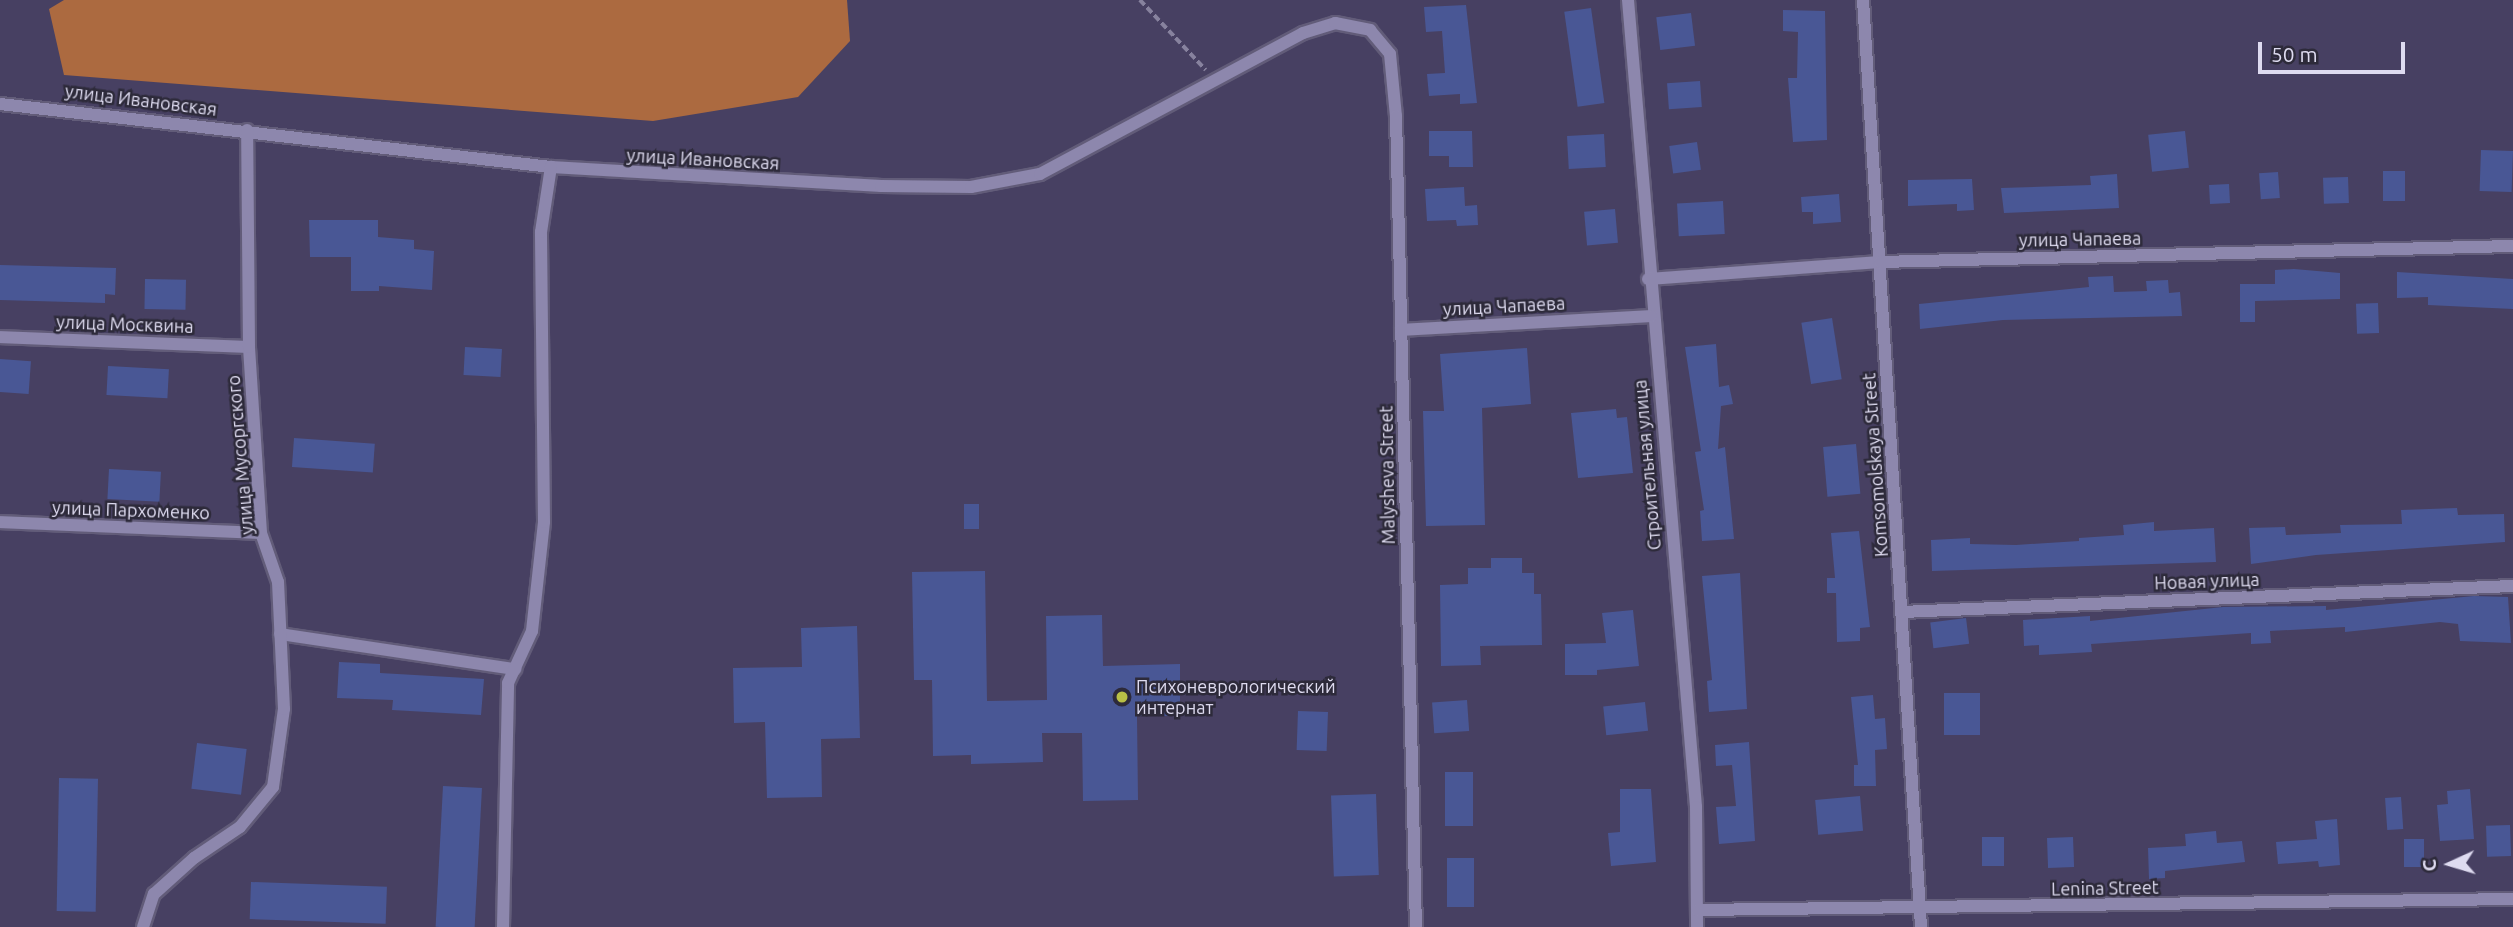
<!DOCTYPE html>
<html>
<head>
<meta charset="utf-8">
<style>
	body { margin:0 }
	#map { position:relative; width:2513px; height:927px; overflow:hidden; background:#474062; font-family:Ubuntu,sans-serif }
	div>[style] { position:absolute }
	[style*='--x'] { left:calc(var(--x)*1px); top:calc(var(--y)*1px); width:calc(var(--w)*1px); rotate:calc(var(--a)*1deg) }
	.forest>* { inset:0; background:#ac6a40 }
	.building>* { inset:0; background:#495795; transform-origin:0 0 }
	.path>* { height:3.5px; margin-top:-1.75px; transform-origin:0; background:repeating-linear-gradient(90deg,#87829e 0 7px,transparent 0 10.5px) }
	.roads { filter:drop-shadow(2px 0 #625c79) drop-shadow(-2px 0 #625c79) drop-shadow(0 2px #625c79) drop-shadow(0 -2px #625c79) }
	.minor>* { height:12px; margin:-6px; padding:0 6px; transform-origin:6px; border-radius:6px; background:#8d87ad }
	.dots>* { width:19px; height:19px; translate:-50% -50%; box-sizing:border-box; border:4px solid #2d2a3a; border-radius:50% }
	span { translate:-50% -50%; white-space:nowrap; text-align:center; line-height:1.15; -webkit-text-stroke:5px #2d2a3a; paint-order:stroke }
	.street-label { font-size:18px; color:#dedbf0 }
	.poi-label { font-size:18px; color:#dedbf0 }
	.left { translate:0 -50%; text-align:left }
	.north { position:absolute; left:2415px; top:829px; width:70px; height:70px; -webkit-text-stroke:5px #2d2a3a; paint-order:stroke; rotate:266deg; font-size:19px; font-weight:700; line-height:28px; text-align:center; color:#dedbf0 }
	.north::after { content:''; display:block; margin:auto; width:24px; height:32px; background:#dedbf0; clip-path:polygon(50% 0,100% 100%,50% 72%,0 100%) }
	.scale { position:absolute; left:2258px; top:42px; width:147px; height:32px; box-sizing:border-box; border:4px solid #dedbf0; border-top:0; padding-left:9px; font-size:21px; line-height:24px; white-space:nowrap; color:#dedbf0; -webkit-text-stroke:5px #2d2a3a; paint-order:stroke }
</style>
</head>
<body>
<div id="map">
	<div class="forest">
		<i style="clip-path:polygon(64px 0,847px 0,850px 41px,798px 97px,653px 121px,64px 75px,49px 9px)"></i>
	</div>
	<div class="building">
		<i style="clip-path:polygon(1466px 5px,1477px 103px,1460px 104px,1460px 94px,1429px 96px,1427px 74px,1445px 73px,1442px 31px,1426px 32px,1424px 7px)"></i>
		<i style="left:1591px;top:8px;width:96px;height:27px;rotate:82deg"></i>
		<i style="clip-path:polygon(1783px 10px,1825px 11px,1827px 140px,1793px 142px,1788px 78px,1797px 78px,1798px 32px,1783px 31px)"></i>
		<i style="left:1691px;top:13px;width:33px;height:35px;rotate:83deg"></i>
		<i style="left:1700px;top:81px;width:26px;height:33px;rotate:86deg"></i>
		<i style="clip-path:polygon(1429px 131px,1472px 131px,1473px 167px,1449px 167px,1449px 156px,1429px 156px)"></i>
		<i style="left:2185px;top:131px;width:37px;height:37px;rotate:84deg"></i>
		<i style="left:1604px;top:134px;width:33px;height:37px;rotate:87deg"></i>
		<i style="left:1697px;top:142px;width:28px;height:28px;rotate:82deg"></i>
		<i style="left:2481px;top:150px;width:32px;height:41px;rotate:2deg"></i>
		<i style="left:2383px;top:171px;width:22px;height:30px"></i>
		<i style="left:2278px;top:172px;width:26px;height:19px;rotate:86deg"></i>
		<i style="clip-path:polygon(2117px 174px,2119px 208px,2004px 213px,2001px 188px,2091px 185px,2090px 176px)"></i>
		<i style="left:2348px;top:177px;width:26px;height:25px;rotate:88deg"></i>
		<i style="clip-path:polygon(1972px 179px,1974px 210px,1957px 211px,1957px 204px,1908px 206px,1908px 180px)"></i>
		<i style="left:2229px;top:184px;width:19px;height:20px;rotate:87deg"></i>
		<i style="clip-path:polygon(1464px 187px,1465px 206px,1477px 205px,1478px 225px,1457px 226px,1456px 220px,1427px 221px,1425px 189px)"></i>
		<i style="clip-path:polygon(1839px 194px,1841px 222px,1813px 224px,1813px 212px,1802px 212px,1801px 197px)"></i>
		<i style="left:1723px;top:201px;width:33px;height:46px;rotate:87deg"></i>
		<i style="left:1615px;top:209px;width:34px;height:31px;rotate:85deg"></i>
		<i style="clip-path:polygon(309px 220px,378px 220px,378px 237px,414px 240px,414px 249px,434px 251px,432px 290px,379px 286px,379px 291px,351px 291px,351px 257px,310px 257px)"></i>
		<i style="clip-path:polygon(0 265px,116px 268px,115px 295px,105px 294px,105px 303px,0 300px)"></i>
		<i style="clip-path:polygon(2294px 269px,2340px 273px,2340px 299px,2255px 301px,2255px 322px,2240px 322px,2240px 284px,2275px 284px,2275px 270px)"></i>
		<i style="clip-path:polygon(2397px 272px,2513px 279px,2513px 309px,2428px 305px,2428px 297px,2397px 298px)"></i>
		<i style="clip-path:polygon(2113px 276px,2114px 292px,2147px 291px,2146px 281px,2168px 280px,2169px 293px,2180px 292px,2182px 316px,2003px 320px,1920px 329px,1919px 304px,2089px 287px,2088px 277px)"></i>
		<i style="left:145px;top:279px;width:41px;height:30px;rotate:1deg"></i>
		<i style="left:2378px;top:303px;width:30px;height:22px;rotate:88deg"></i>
		<i style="left:1832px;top:318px;width:62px;height:31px;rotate:81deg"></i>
		<i style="clip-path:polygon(1716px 344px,1719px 387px,1729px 385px,1733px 404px,1721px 406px,1718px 449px,1725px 447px,1734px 539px,1702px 541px,1700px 511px,1704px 510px,1695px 452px,1701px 451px,1685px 347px)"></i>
		<i style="left:465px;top:347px;width:37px;height:28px;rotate:3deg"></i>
		<i style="clip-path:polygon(1527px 348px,1531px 404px,1482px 408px,1485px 525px,1426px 526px,1423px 411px,1444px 411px,1440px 354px)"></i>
		<i style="left:0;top:359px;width:31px;height:33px;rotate:4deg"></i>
		<i style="left:108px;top:366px;width:61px;height:29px;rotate:3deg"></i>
		<i style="clip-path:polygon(1616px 409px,1617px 418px,1627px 417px,1633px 473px,1578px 478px,1571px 413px)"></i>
		<i style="left:294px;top:438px;width:81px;height:29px;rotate:4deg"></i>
		<i style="left:1856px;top:444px;width:50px;height:33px;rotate:85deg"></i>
		<i style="left:109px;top:469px;width:52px;height:30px;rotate:3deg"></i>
		<i style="left:964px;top:504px;width:15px;height:25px"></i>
		<i style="clip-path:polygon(2457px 508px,2458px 515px,2504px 514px,2505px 542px,2316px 555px,2251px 564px,2249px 528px,2285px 527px,2286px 535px,2341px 533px,2340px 525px,2402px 524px,2401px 510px)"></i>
		<i style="clip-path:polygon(2154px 522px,2154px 531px,2214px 528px,2216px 562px,1932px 571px,1931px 540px,1970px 538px,1970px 544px,2016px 545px,2079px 541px,2079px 538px,2124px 535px,2123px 525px)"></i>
		<i style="clip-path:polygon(1859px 531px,1870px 627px,1860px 628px,1860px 641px,1837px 642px,1836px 593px,1827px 593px,1827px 578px,1835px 578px,1831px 533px)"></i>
		<i style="clip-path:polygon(1491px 558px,1522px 558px,1522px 573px,1534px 573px,1534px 594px,1541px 594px,1542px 645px,1480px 646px,1481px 665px,1441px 666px,1440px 585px,1468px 584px,1468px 568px,1491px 568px)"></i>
		<i style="clip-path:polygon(985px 571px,987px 701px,1047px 700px,1046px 616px,1102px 615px,1103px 666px,1180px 664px,1180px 716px,1137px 716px,1138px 800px,1083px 801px,1082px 733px,1042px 733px,1043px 762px,971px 764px,971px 755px,933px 756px,932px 680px,914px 680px,912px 572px)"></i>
		<i style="clip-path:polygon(1740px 573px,1747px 709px,1709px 712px,1707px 681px,1712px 680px,1702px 576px)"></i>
		<i style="clip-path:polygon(2474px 596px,2508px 597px,2511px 643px,2460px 641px,2458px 624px,2440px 622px,2345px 632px,2345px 627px,2270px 631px,2271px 643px,2251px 644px,2251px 633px,2091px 644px,2092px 652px,2039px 655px,2039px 645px,2024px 646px,2023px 620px,2090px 616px,2090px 621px,2223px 607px,2326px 606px,2326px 610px)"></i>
		<i style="clip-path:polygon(1633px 610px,1639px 666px,1597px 670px,1597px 675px,1565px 675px,1565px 644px,1606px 643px,1602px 613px)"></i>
		<i style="left:1966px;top:618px;width:26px;height:36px;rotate:83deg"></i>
		<i style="clip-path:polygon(857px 626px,860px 738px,821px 739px,822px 797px,767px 798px,765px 722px,734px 723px,733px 668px,802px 667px,801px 628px)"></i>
		<i style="clip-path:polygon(339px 662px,380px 664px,380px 673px,484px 679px,481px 715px,392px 710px,393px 700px,337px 698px)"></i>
		<i style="left:1944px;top:693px;width:36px;height:42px"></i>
		<i style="clip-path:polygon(1873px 695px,1875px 719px,1885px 718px,1887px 749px,1875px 750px,1876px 786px,1854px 786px,1854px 765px,1858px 765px,1851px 697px)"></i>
		<i style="left:1467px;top:700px;width:31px;height:35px;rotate:86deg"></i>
		<i style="left:1645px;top:702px;width:29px;height:42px;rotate:84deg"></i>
		<i style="left:1298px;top:711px;width:30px;height:39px;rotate:2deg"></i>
		<i style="clip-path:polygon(1749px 742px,1755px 841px,1719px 844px,1716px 807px,1736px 806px,1732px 765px,1716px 766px,1715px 745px)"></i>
		<i style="left:197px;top:743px;width:50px;height:46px;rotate:7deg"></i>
		<i style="left:1445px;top:772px;width:28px;height:54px"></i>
		<i style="left:59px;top:778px;width:39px;height:133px;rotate:1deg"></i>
		<i style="left:443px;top:786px;width:39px;height:141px;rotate:3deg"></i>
		<i style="clip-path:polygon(1620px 789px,1651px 789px,1656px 862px,1611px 866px,1608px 833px,1620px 832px)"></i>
		<i style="clip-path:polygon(2470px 789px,2474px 839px,2440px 841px,2437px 805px,2448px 804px,2447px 791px)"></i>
		<i style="left:1376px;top:794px;width:81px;height:45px;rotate:88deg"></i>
		<i style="left:1860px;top:796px;width:35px;height:45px;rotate:85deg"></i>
		<i style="left:2401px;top:797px;width:32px;height:16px;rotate:86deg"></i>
		<i style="clip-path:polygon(2337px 819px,2340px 865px,2319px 867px,2318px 861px,2278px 864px,2276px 842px,2317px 839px,2315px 821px)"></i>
		<i style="left:2510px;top:825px;width:31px;height:24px;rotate:88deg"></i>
		<i style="clip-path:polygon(2216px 831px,2217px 843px,2242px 841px,2245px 862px,2165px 871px,2165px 878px,2149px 879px,2148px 848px,2186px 846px,2185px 834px)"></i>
		<i style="left:1982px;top:837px;width:22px;height:29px"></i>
		<i style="left:2073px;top:837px;width:30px;height:26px;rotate:88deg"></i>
		<i style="left:2404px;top:839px;width:20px;height:28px"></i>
		<i style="left:1447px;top:858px;width:27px;height:49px"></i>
		<i style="left:251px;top:882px;width:136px;height:37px;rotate:2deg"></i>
	</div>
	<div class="path">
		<i style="--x:1140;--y:0;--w:96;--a:46.7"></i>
	</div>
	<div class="roads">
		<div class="minor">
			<i style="--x:1628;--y:0;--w:810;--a:85.18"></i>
			<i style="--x:1696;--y:807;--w:120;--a:89.5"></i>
			<i style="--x:1863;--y:0;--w:929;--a:86.42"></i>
			<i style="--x:0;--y:104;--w:555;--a:6.52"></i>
			<i style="--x:551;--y:167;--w:331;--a:3.3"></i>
			<i style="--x:881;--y:186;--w:90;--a:0.6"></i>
			<i style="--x:971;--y:187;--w:70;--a:-10.7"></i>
			<i style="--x:1040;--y:174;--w:298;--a:-28.2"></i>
			<i style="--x:1303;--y:33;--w:34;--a:-17"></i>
			<i style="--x:1335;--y:23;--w:36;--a:11"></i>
			<i style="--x:1370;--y:30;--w:31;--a:50"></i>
			<i style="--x:1390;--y:54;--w:62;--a:84.5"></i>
			<i style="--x:1396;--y:116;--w:811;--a:88.59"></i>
			<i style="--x:1648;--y:279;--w:233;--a:-4.2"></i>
			<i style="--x:1880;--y:262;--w:633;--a:-1.45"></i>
			<i style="--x:1401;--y:330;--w:250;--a:-3.2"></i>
			<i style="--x:0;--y:337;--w:249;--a:2.3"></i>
			<i style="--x:0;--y:522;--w:261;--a:2.4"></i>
			<i style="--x:1902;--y:612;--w:612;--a:-2.44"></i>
			<i style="--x:280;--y:634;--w:238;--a:8.5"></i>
			<i style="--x:1697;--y:910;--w:816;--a:-0.77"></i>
			<i style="--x:143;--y:927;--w:35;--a:-72"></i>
			<i style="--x:154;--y:894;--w:54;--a:-42"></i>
			<i style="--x:194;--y:858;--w:55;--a:-34"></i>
			<i style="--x:240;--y:827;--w:52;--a:-50.5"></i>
			<i style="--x:273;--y:787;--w:79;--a:-82"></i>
			<i style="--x:284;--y:709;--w:127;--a:-92.7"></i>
			<i style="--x:278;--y:582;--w:52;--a:-109.1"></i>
			<i style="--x:261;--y:533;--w:186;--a:-93.7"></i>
			<i style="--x:249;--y:347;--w:217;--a:-90.5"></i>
			<i style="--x:503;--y:927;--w:244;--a:-88.8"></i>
			<i style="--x:508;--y:683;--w:57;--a:-65.2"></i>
			<i style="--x:532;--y:631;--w:110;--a:-83.7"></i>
			<i style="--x:544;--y:522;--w:290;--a:-90.6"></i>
			<i style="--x:541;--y:232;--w:66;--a:-81.3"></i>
		</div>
	</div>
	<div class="dots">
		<i style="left:1122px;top:697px;background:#b9c046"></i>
	</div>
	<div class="street-label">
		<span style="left:141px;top:100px;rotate:7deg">улица Ивановская</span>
		<span style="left:703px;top:159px;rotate:3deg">улица Ивановская</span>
		<span style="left:2080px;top:239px;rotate:-1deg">улица Чапаева</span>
		<span style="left:1504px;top:306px;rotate:-3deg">улица Чапаева</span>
		<span style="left:125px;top:324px;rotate:2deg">улица Москвина</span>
		<span style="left:240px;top:455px;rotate:-95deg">улица Мусоргского</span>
		<span style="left:1647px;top:465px;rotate:-95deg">Строительная улица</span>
		<span style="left:1875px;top:465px;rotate:-94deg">Komsomolskaya Street</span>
		<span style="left:1387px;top:475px;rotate:-91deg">Malysheva Street</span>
		<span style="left:131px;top:510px;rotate:2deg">улица Пархоменко</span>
		<span style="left:2207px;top:581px;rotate:-2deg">Новая улица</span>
		<span style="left:2105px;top:888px;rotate:-1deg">Lenina Street</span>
	</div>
	<div class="poi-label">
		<span class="left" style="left:1136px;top:697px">Психоневрологический<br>интернат</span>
	</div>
	<div class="north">С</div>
	<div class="scale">50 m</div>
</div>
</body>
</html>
